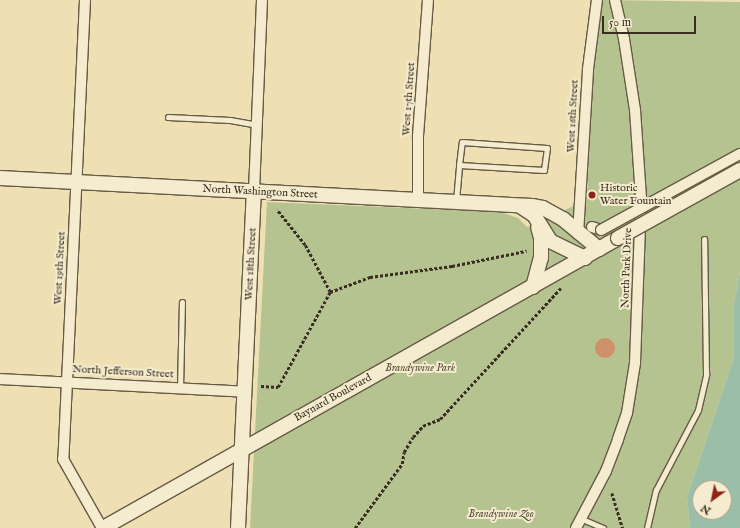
<!DOCTYPE html>
<html>
<head>
<meta charset="utf-8">
<style>
	body { margin:0 }
	#map { position:relative; width:740px; height:528px; overflow:hidden; background:#efe0b4; font-family:"IM FELL English",serif }
	div>[style] { position:absolute }
	[style*='--x'] { left:calc(var(--x)*1px); top:calc(var(--y)*1px); width:calc(var(--w)*1px); rotate:calc(var(--a)*1deg) }
	.green>* { inset:0; background:#b5c390 }
	.water>* { inset:0; background:#9bbea8 }
	.building>* { inset:0; background:#cf9169 }
	.round { border-radius:50% }
	.path>* { height:2.5px; margin-top:-1.25px; transform-origin:0; background:repeating-linear-gradient(90deg,#392d21 0 3px,transparent 0 5px) }
	.roads { filter:drop-shadow(1px 0 #665a46) drop-shadow(-1px 0 #665a46) drop-shadow(0 1px #665a46) drop-shadow(0 -1px #665a46) }
	.lane>* { height:5px; margin:-2.5px; padding:0 2.5px; transform-origin:2.5px; border-radius:2.5px; background:#f5ebce }
	.street>* { height:10px; margin:-5px; padding:0 5px; transform-origin:5px; border-radius:5px; background:#f5ebce }
	.secondary>* { height:14px; margin:-7px; padding:0 7px; transform-origin:7px; border-radius:7px; background:#f5ebce }
	.bridges { filter:drop-shadow(1px 0 #665a46) drop-shadow(-1px 0 #665a46) drop-shadow(0 1px #665a46) drop-shadow(0 -1px #665a46) }
	.street-bridge>* { height:10px; margin:-5px; padding:0 5px; transform-origin:5px; border-radius:5px; background:#f5ebce }
	.secondary-bridge>* { height:14px; margin:-7px; padding:0 7px; transform-origin:7px; border-radius:7px; background:#f5ebce }
	.dots>* { width:11px; height:11px; translate:-50% -50%; box-sizing:border-box; border:2px solid #f5ebce; border-radius:50% }
	span { translate:-50% -50%; white-space:nowrap; text-align:center; line-height:1.15; -webkit-text-stroke:4px #f5ebce; paint-order:stroke }
	.street-label { font-size:11px; color:#392d21 }
	.poi-label { font-size:11px; color:#392d21 }
	.left { translate:0 -50%; text-align:left }
	.park-label { font-size:11px; color:#58523d; font-style:italic }
	.north { position:absolute; left:692px; top:480px; width:40px; height:40px; box-sizing:border-box; background:#f5ebce; border:1px solid #aa9f89; border-radius:50%; rotate:213deg; font-size:11px; font-weight:700; line-height:16px; text-align:center; color:#392d21 }
	.north::after { content:''; display:block; margin:auto; width:14px; height:18px; background:#8f2418; clip-path:polygon(50% 0,100% 100%,50% 72%,0 100%) }
	.scale { position:absolute; left:602px; top:16px; width:94px; height:18px; box-sizing:border-box; border:2px solid #392d21; border-top:0; padding-left:5px; font-size:12px; line-height:14px; white-space:nowrap; color:#392d21; -webkit-text-stroke:3px #f5ebce; paint-order:stroke }
</style>
</head>
<body>
<div id="map">
	<div class="green">
		<i style="clip-path:polygon(602px 0,740px 2px,740px 272px,734px 303px,734px 358px,687px 497px,690px 528px,250px 528px,267px 202px,501px 212px,518px 218px,527px 227px,587px 200px,592px 79px)"></i>
	</div>
	<div class="water">
		<i style="clip-path:polygon(evenodd,740px 272px,740px 528px,690px 528px,687px 497px,734px 358px,734px 303px,740px 272px,700px 488px,724px 488px,724px 512px,700px 512px,700px 488px)"></i>
	</div>
	<div class="building">
		<i class="round" style="left:595px;top:338px;width:20px;height:20px"></i>
	</div>
	<div class="path">
		<i style="--x:330;--y:292;--w:43;--a:-20.6"></i>
		<i style="--x:370;--y:277;--w:83;--a:-7.6"></i>
		<i style="--x:452;--y:266;--w:76;--a:-11.5"></i>
		<i style="--x:261;--y:386;--w:17;--a:3"></i>
		<i style="--x:278;--y:387;--w:108;--a:-61.3"></i>
		<i style="--x:330;--y:292;--w:53;--a:-118"></i>
		<i style="--x:305;--y:245;--w:45;--a:-128.7"></i>
		<i style="--x:612;--y:493;--w:37;--a:73"></i>
		<i style="--x:355;--y:528;--w:79;--a:-53.7"></i>
		<i style="--x:402;--y:464;--w:12;--a:-81"></i>
		<i style="--x:404;--y:452;--w:17;--a:-59"></i>
		<i style="--x:413;--y:437;--w:15;--a:-48"></i>
		<i style="--x:423;--y:426;--w:18;--a:-22"></i>
		<i style="--x:440;--y:419;--w:178;--a:-47.3"></i>
	</div>
	<div class="roads">
		<div class="lane">
			<i style="--x:168;--y:117;--w:62;--a:2.8"></i>
			<i style="--x:230;--y:120;--w:27;--a:10"></i>
			<i style="--x:456;--y:201;--w:36;--a:-85"></i>
			<i style="--x:459;--y:165;--w:23;--a:-83"></i>
			<i style="--x:462;--y:142;--w:85;--a:4"></i>
			<i style="--x:547;--y:148;--w:22;--a:98"></i>
			<i style="--x:544;--y:170;--w:85;--a:-176.6"></i>
			<i style="--x:180;--y:388;--w:86;--a:-88.7"></i>
			<i style="--x:582;--y:519;--w:23;--a:23"></i>
			<i style="--x:647;--y:528;--w:39;--a:-77"></i>
			<i style="--x:656;--y:490;--w:90;--a:-62.3"></i>
			<i style="--x:698;--y:410;--w:37;--a:-77"></i>
			<i style="--x:706;--y:374;--w:135;--a:-90.8"></i>
		</div>
		<div class="street">
			<i style="--x:85;--y:0;--w:460;--a:92.7"></i>
			<i style="--x:63;--y:459;--w:79;--a:60.5"></i>
			<i style="--x:254;--y:191;--w:191;--a:-87.6"></i>
			<i style="--x:418;--y:200;--w:64;--a:-90"></i>
			<i style="--x:418;--y:136;--w:136;--a:-85.8"></i>
			<i style="--x:592;--y:227;--w:9;--a:18"></i>
			<i style="--x:578;--y:234;--w:165;--a:-86.5"></i>
			<i style="--x:588;--y:69;--w:70;--a:-82.6"></i>
			<i style="--x:0;--y:379;--w:245;--a:3"></i>
			<i style="--x:576;--y:528;--w:64;--a:-62.2"></i>
			<i style="--x:606;--y:471;--w:34;--a:-69"></i>
			<i style="--x:618;--y:439;--w:28;--a:-71"></i>
			<i style="--x:627;--y:413;--w:51;--a:-80.9"></i>
			<i style="--x:635;--y:363;--w:165;--a:-87.9"></i>
			<i style="--x:641;--y:198;--w:88;--a:-93.9"></i>
			<i style="--x:635;--y:110;--w:72;--a:-98.8"></i>
			<i style="--x:624;--y:39;--w:40;--a:-103"></i>
		</div>
		<div class="secondary">
			<i style="--x:0;--y:178;--w:533;--a:3.01"></i>
			<i style="--x:532;--y:206;--w:11;--a:10"></i>
			<i style="--x:543;--y:208;--w:23;--a:29"></i>
			<i style="--x:563;--y:219;--w:47;--a:39.8"></i>
			<i style="--x:520;--y:206;--w:17;--a:33"></i>
			<i style="--x:534;--y:215;--w:31;--a:58"></i>
			<i style="--x:550;--y:241;--w:39;--a:26"></i>
			<i style="--x:533;--y:287;--w:30;--a:-75"></i>
			<i style="--x:541;--y:258;--w:20;--a:-90"></i>
			<i style="--x:541;--y:238;--w:11;--a:-105"></i>
			<i style="--x:103;--y:528;--w:591;--a:-29.38"></i>
			<i style="--x:238;--y:528;--w:337;--a:-87.3"></i>
		</div>
	</div>
	<div class="bridges">
		<div class="street-bridge">
			<i style="--x:601;--y:230;--w:158;--a:-28.7"></i>
		</div>
		<div class="secondary-bridge">
			<i style="--x:618;--y:238;--w:140;--a:-29.1"></i>
		</div>
	</div>
	<div class="dots">
		<i style="left:592px;top:195px;background:#8f2418"></i>
	</div>
	<div class="street-label">
		<span style="left:409px;top:99px;rotate:-86deg">West 17th Street</span>
		<span style="left:573px;top:116px;rotate:-87deg">West 16th Street</span>
		<span style="left:260px;top:192px;rotate:3deg">North Washington Street</span>
		<span style="left:251px;top:264px;rotate:-87deg">West 18th Street</span>
		<span style="left:60px;top:268px;rotate:-87deg">West 19th Street</span>
		<span style="left:627px;top:268px;rotate:-88deg">North Park Drive</span>
		<span style="left:123px;top:372px;rotate:3deg">North Jefferson Street</span>
		<span style="left:333px;top:398px;rotate:-29deg">Baynard Boulevard</span>
	</div>
	<div class="poi-label">
		<span class="left" style="left:600px;top:195px">Historic<br>Water Fountain</span>
	</div>
	<div class="park-label">
		<span style="left:420px;top:368px">Brandywine Park</span>
		<span style="left:501px;top:514px">Brandywine Zoo</span>
	</div>
	<div class="north">N</div>
	<div class="scale">50 m</div>
</div>
</body>
</html>
